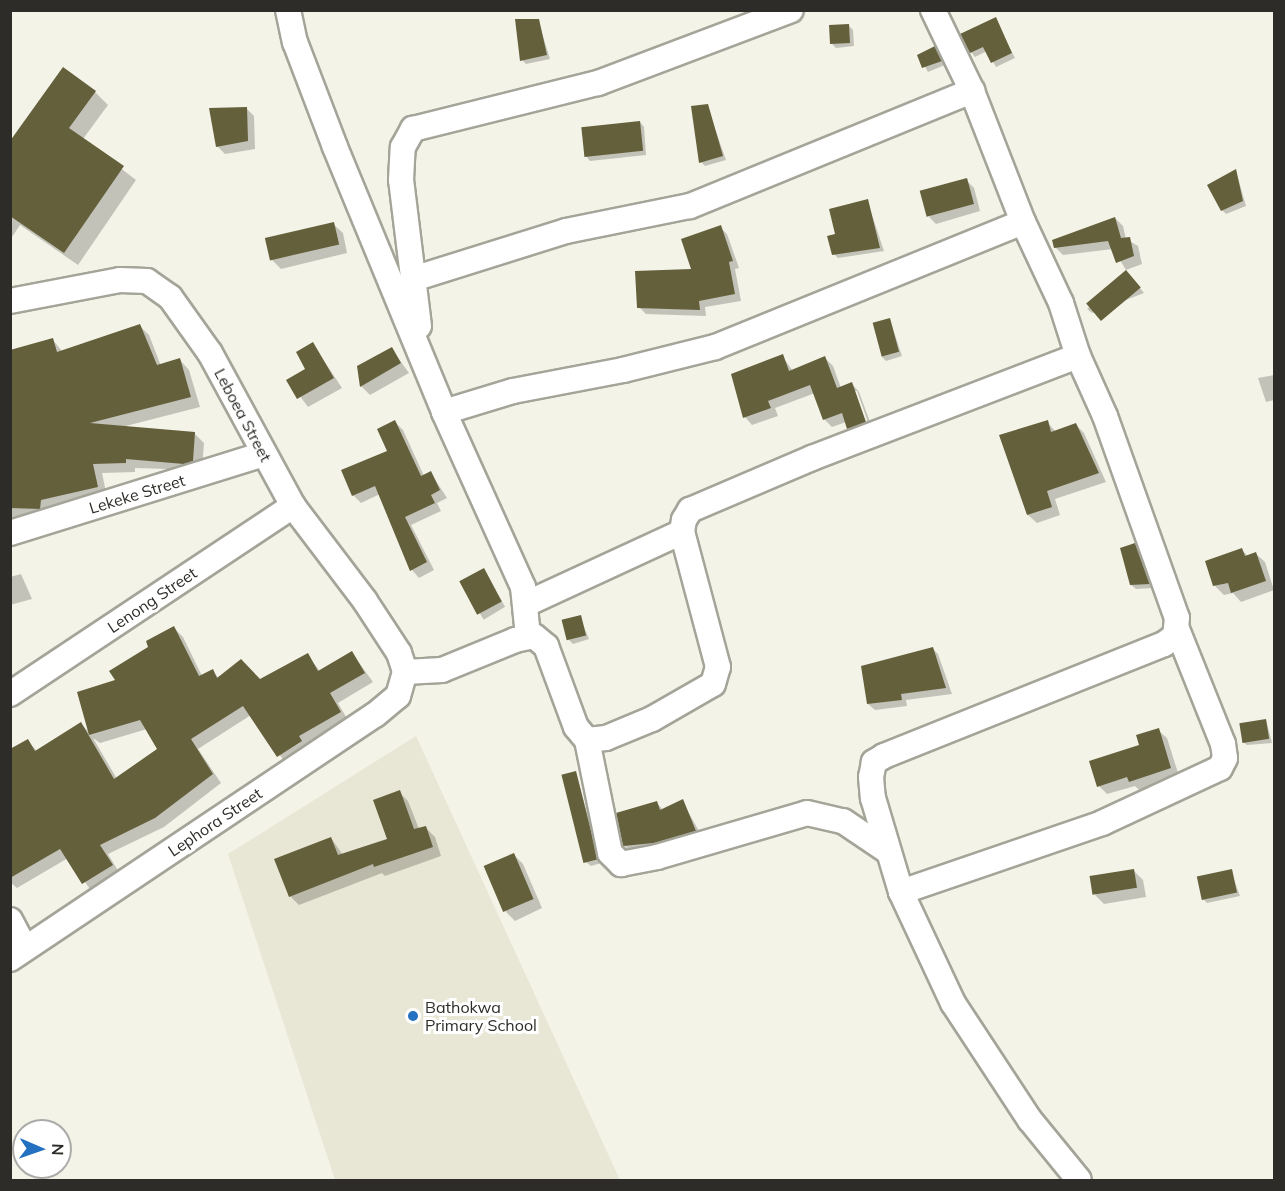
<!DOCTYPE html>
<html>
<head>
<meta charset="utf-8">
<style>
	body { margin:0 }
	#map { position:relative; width:1285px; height:1191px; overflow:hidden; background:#f4f3e7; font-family:Mulish,sans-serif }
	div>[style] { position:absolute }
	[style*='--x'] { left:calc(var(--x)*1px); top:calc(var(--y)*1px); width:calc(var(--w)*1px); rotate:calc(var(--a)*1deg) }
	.built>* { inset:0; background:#e8e6d4 }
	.shadow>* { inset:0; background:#0003; transform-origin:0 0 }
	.building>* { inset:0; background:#64603c; transform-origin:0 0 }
	.roads { filter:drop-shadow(2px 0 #a4a499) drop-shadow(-2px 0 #a4a499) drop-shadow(0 2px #a4a499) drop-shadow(0 -2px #a4a499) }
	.street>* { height:24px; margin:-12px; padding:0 12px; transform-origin:12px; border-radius:12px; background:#fff }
	.dots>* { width:16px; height:16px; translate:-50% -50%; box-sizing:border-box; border:3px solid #fff; border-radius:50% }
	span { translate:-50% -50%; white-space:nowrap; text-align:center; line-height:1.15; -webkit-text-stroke:6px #fff; paint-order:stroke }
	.street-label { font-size:16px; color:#2d2c28 }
	.poi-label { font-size:16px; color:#2d2c28 }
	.left { translate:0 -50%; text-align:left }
	.frame { position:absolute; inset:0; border:12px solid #2d2c28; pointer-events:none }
	.north { position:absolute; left:12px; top:1119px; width:60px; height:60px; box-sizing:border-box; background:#fff; border:2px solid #ababa9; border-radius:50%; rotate:92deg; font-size:16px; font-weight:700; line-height:24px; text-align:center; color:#2d2c28 }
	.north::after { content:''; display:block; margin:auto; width:21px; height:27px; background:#2371c0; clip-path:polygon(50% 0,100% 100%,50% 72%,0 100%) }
</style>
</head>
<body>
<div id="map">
	<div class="built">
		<i style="clip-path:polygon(416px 736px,619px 1178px,619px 1180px,335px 1180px,228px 854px)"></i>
	</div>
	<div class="shadow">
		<i style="clip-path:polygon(995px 19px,1015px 58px,996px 67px,987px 51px,975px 57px,971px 52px)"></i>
		<i style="clip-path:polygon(538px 20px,550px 59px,526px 64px,522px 60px)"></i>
		<i style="clip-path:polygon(848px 25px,853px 30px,854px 46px,836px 48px,832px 44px)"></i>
		<i style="clip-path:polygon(934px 48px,945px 65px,928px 72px,919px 56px)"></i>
		<i style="clip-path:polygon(95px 92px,108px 105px,83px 139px,136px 180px,78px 265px,20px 225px,10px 240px,10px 144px)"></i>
		<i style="clip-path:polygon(707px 106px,726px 160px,705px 166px,701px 162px)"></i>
		<i style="clip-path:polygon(246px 108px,254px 116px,255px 149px,225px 154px,217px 146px)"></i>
		<i style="clip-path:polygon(640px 122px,644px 127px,646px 155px,590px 161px,586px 156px)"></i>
		<i style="clip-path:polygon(1236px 171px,1246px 206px,1226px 214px,1222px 210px)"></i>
		<i style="clip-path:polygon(966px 180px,974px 188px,980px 211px,936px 224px,929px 217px)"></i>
		<i style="clip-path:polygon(867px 200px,884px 251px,838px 258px,834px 254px,837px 235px)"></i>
		<i style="clip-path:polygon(1115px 218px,1123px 226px,1126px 239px,1138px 246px,1142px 264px,1126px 270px,1113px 249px,1063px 255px,1055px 247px)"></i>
		<i style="clip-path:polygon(333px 224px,343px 233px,347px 253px,281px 269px,272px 260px)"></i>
		<i style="clip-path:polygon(720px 227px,727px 234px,739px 268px,735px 269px,741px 301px,705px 307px,706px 316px,646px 314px,639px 307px,693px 270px)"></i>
		<i style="clip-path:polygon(1130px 276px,1144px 293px,1092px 313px,1087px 309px)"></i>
		<i style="clip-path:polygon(890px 320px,902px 356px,886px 361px,882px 357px)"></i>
		<i style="clip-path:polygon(139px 325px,149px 335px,161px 366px,180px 360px,189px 370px,200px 407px,122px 427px,194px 433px,204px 443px,202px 470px,135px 468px,135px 472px,102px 473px,107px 497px,49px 518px,10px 517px,10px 351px,52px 339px,62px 351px)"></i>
		<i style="clip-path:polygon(313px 344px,342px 388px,308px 407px,288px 380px,308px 369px)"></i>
		<i style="clip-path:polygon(391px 348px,409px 373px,370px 395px,361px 386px)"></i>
		<i style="clip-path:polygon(evenodd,782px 356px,793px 371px,825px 358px,833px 366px,841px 388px,852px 384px,859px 392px,873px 430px,856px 436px,846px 422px,832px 427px,824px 419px,815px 393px,775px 408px,778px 416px,752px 425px,745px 417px,782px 356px,854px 391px,857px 391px,870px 428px,867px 429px,854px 391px)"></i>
		<i style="clip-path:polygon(1274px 375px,1274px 400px,1266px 402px,1258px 378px)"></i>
		<i style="clip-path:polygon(395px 422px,403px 430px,424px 476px,431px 473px,447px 498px,437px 503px,441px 511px,411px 525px,434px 570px,419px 578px,412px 570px,380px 494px,361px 503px,353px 495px,389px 452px)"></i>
		<i style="clip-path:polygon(1047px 422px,1056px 432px,1076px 425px,1084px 433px,1106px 482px,1055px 499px,1060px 515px,1037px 523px,1028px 515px)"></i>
		<i style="clip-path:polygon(1135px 545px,1139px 549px,1153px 588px,1136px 589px,1131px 585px)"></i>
		<i style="clip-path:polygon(1241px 549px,1248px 556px,1255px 553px,1265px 562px,1274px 590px,1241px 602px,1233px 593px,1224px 595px,1215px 586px)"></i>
		<i style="left:483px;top:570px;width:43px;height:25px;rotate:59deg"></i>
		<i style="clip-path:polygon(21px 574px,32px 599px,10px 605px,10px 577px)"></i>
		<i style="clip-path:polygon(580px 617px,589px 639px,573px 644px,569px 640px)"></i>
		<i style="clip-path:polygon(evenodd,174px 628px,183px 637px,202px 676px,212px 671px,219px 678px,260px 681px,307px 655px,320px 671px,352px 653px,373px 682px,338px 703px,349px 722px,307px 745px,310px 750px,287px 765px,251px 715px,198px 749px,221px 783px,164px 827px,108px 854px,120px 874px,92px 892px,68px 858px,17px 888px,10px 882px,10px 751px,28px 741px,38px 752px,81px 724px,90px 733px,117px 681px,174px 628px,147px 729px,159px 750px,117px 779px,93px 738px,100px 743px,147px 729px)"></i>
		<i style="clip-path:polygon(932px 648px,938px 654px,952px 694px,906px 700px,907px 706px,875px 710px,868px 704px)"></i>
		<i style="clip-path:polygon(1266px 720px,1272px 743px,1247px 745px,1242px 741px)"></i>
		<i style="clip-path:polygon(1158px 730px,1167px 738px,1179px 776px,1139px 790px,1135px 786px,1107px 794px,1099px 786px)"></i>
		<i style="clip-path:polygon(576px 773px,601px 863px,591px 866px,586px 862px)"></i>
		<i style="clip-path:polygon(399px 792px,408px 801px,419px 829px,425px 827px,435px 837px,441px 856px,385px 876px,382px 873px,299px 905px,290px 896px,331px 838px,343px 855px,389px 840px)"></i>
		<i style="clip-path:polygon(682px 801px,703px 838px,632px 853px,624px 845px,657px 803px,663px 810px)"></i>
		<i style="clip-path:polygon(514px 855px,523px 864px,542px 908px,515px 921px,506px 912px)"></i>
		<i style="clip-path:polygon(1133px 870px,1143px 880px,1146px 897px,1104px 904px,1095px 895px)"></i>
		<i style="clip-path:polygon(1231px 871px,1240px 896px,1207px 903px,1203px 899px)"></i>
	</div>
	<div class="building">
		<i style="clip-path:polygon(996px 17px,1012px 53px,991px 63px,983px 47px,970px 53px,960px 34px)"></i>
		<i style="clip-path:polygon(515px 19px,539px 19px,547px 55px,520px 61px)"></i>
		<i style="left:849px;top:24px;width:19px;height:20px;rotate:87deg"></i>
		<i style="clip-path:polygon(935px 46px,942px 61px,922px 68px,917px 55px)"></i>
		<i style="clip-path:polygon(63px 67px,96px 91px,69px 128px,124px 166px,64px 253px,10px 216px,10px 141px)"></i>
		<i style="clip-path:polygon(708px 104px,723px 156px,699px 163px,691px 106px)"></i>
		<i style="clip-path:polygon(247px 107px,248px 141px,216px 147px,209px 108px)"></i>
		<i style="left:640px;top:121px;width:30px;height:59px;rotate:84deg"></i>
		<i style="clip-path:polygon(1236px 169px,1243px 201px,1221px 211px,1207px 185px)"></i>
		<i style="left:967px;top:178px;width:27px;height:49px;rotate:75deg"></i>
		<i style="clip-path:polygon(868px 199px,880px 248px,832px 255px,827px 236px,835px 234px,829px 209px)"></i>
		<i style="clip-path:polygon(1115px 217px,1121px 238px,1130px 237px,1134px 256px,1116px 263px,1108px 241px,1054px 248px,1052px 240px)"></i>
		<i style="left:334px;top:222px;width:23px;height:71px;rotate:77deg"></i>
		<i style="clip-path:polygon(721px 225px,733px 261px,729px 262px,735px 294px,699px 301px,700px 310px,637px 308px,635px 271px,691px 269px,681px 239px)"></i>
		<i style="left:1126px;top:270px;width:23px;height:52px;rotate:50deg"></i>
		<i style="left:890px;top:318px;width:35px;height:18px;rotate:75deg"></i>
		<i style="clip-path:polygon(140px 324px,157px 365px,180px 358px,191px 397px,90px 423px,195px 432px,193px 461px,184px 464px,126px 459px,126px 463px,93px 464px,98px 487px,41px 500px,40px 509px,10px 508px,10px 350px,53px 338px,57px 352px)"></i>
		<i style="clip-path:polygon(313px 342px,334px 378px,297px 399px,286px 380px,305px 369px,296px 352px)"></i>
		<i style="clip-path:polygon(392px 347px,401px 363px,360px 387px,357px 366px)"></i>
		<i style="clip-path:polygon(783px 354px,789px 371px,825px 356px,837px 388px,852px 382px,866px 422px,847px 429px,842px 413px,823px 420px,810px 385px,768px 401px,771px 408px,743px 418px,731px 374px)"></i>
		<i style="clip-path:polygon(395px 420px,421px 476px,431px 471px,440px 490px,431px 495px,435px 503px,405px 517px,427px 562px,410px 571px,375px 486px,352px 496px,341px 470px,387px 451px,377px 429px)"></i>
		<i style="clip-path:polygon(1048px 420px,1051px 432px,1076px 423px,1099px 473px,1047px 491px,1052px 507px,1027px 515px,999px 435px)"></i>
		<i style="clip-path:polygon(1135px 543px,1150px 584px,1130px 585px,1120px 548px)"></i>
		<i style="clip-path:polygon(1242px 548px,1245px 556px,1256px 552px,1266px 581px,1231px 593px,1228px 583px,1213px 586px,1205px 561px)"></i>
		<i style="left:484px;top:568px;width:38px;height:28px;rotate:62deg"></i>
		<i style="left:581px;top:615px;width:21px;height:20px;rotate:76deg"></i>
		<i style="clip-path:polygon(174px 626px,199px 676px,213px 669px,217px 678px,241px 659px,260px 679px,308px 653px,318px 671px,352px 651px,365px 673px,330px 693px,341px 712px,299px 736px,302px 741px,277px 757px,243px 706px,191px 739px,213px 774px,155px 818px,100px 845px,113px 865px,82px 884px,60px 849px,10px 878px,10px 749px,28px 739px,35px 751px,81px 722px,114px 779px,157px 749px,140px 720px,89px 735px,77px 692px,115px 680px,109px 671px,148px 647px,146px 641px)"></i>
		<i style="clip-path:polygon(933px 647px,946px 688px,901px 694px,902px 700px,867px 704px,861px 666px)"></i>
		<i style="left:1266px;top:719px;width:20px;height:27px;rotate:81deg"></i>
		<i style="clip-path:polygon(1159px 728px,1171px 768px,1129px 782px,1127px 777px,1097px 787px,1089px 761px,1139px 745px,1136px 735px)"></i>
		<i style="left:576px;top:771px;width:91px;height:15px;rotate:76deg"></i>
		<i style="clip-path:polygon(400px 790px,414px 829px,426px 826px,433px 847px,374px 867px,373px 864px,289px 897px,274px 859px,331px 837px,338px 855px,387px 839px,373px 800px)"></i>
		<i style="clip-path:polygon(683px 799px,696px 831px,654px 843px,623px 846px,616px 813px,657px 801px,660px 810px)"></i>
		<i style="left:514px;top:853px;width:50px;height:33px;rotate:67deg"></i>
		<i style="left:1134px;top:869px;width:19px;height:45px;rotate:81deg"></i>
		<i style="left:1232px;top:869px;width:24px;height:36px;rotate:78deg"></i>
	</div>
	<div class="roads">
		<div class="street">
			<i style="--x:288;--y:10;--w:33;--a:78"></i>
			<i style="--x:295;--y:42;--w:112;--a:69.1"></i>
			<i style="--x:335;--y:147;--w:287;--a:67.6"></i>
			<i style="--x:444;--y:412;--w:192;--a:65.7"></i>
			<i style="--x:523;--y:587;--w:49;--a:84.2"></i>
			<i style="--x:413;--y:279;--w:160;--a:-17.4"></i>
			<i style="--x:566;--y:231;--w:126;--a:-11.4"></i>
			<i style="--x:690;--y:206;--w:305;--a:-22.2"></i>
			<i style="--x:10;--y:301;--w:112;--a:-10.8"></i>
			<i style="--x:120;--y:280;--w:27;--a:2"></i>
			<i style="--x:147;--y:281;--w:28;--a:35"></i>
			<i style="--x:170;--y:297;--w:69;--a:54.5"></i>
			<i style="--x:210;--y:353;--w:174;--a:61.5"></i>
			<i style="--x:293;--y:506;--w:119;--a:52.8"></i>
			<i style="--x:365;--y:601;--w:62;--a:56.8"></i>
			<i style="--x:399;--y:653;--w:20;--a:72"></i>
			<i style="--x:419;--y:326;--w:147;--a:-97"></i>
			<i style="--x:401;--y:180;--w:33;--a:-87"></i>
			<i style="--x:403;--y:147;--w:21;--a:-61"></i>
			<i style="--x:413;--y:129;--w:191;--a:-14"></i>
			<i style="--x:598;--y:83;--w:206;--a:-20.7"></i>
			<i style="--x:1078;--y:356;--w:66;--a:65.8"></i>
			<i style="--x:1105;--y:416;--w:214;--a:70.4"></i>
			<i style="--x:1177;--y:618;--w:18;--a:96"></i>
			<i style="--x:1175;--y:636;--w:14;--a:144"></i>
			<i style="--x:1164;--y:644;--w:302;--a:158.2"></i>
			<i style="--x:884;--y:756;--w:12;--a:149"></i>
			<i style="--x:874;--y:762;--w:15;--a:101"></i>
			<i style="--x:871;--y:777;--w:21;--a:85"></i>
			<i style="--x:873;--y:798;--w:98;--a:73.4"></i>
			<i style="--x:901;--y:892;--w:123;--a:64.9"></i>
			<i style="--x:953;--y:1003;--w:140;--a:56.7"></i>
			<i style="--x:1030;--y:1120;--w:77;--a:50.8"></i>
			<i style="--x:444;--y:412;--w:72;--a:-16.9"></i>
			<i style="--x:513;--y:391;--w:112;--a:-10.8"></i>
			<i style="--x:623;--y:370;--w:95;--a:-14"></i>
			<i style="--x:715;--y:347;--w:332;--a:-22.1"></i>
			<i style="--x:10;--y:533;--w:265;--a:-17.3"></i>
			<i style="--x:526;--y:604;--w:172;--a:-24.8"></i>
			<i style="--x:405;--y:672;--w:37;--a:-3"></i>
			<i style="--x:442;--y:670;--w:79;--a:-22.3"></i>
			<i style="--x:515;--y:640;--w:19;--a:-12"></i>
			<i style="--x:534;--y:636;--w:16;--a:40"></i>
			<i style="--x:546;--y:646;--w:86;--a:69.7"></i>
			<i style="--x:576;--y:727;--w:17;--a:50"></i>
			<i style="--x:587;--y:740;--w:19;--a:-6"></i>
			<i style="--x:606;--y:738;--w:50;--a:-22.4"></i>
			<i style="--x:652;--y:719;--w:70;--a:-29.8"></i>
			<i style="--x:713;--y:684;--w:18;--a:-74"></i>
			<i style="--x:718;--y:667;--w:140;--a:-104.9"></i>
			<i style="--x:682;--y:532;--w:12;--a:-81"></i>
			<i style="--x:684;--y:520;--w:12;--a:-59"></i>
			<i style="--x:690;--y:510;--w:133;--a:-23.1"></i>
			<i style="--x:812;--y:458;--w:285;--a:-21"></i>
			<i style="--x:1078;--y:356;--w:56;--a:-107.8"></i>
			<i style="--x:1061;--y:303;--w:89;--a:-115.1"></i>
			<i style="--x:1023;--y:222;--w:141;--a:-111.3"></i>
			<i style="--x:972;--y:91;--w:90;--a:-115.7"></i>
			<i style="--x:10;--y:694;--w:340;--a:-33.6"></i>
			<i style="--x:587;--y:740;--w:115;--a:78.5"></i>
			<i style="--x:610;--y:853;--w:16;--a:45"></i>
			<i style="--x:621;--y:864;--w:37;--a:-11"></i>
			<i style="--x:657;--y:857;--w:156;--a:-16.3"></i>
			<i style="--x:807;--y:813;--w:37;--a:13"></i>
			<i style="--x:843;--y:821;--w:55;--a:34"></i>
			<i style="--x:901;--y:892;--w:213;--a:-18.9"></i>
			<i style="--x:1102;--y:823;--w:130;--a:-25"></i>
			<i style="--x:1220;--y:768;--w:11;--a:-63"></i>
			<i style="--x:1225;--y:758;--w:14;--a:-98"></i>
			<i style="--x:1223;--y:744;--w:124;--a:-111.8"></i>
			<i style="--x:10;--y:920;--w:32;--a:62"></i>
			<i style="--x:10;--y:959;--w:439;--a:-33.8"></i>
			<i style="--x:375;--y:715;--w:30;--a:-40"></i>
			<i style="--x:398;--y:696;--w:25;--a:-74"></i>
		</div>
	</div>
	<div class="dots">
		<i style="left:413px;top:1016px;background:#2371c0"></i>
	</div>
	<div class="street-label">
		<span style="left:243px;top:415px;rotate:62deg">Leboea Street</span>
		<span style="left:137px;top:494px;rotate:-17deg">Lekeke Street</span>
		<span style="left:152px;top:600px;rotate:-34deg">Lenong Street</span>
		<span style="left:215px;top:822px;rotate:-34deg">Lephora Street</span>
	</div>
	<div class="poi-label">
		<span class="left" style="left:425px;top:1016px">Bathokwa<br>Primary School</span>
	</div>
	<div class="frame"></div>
	<div class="north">N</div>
</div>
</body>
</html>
